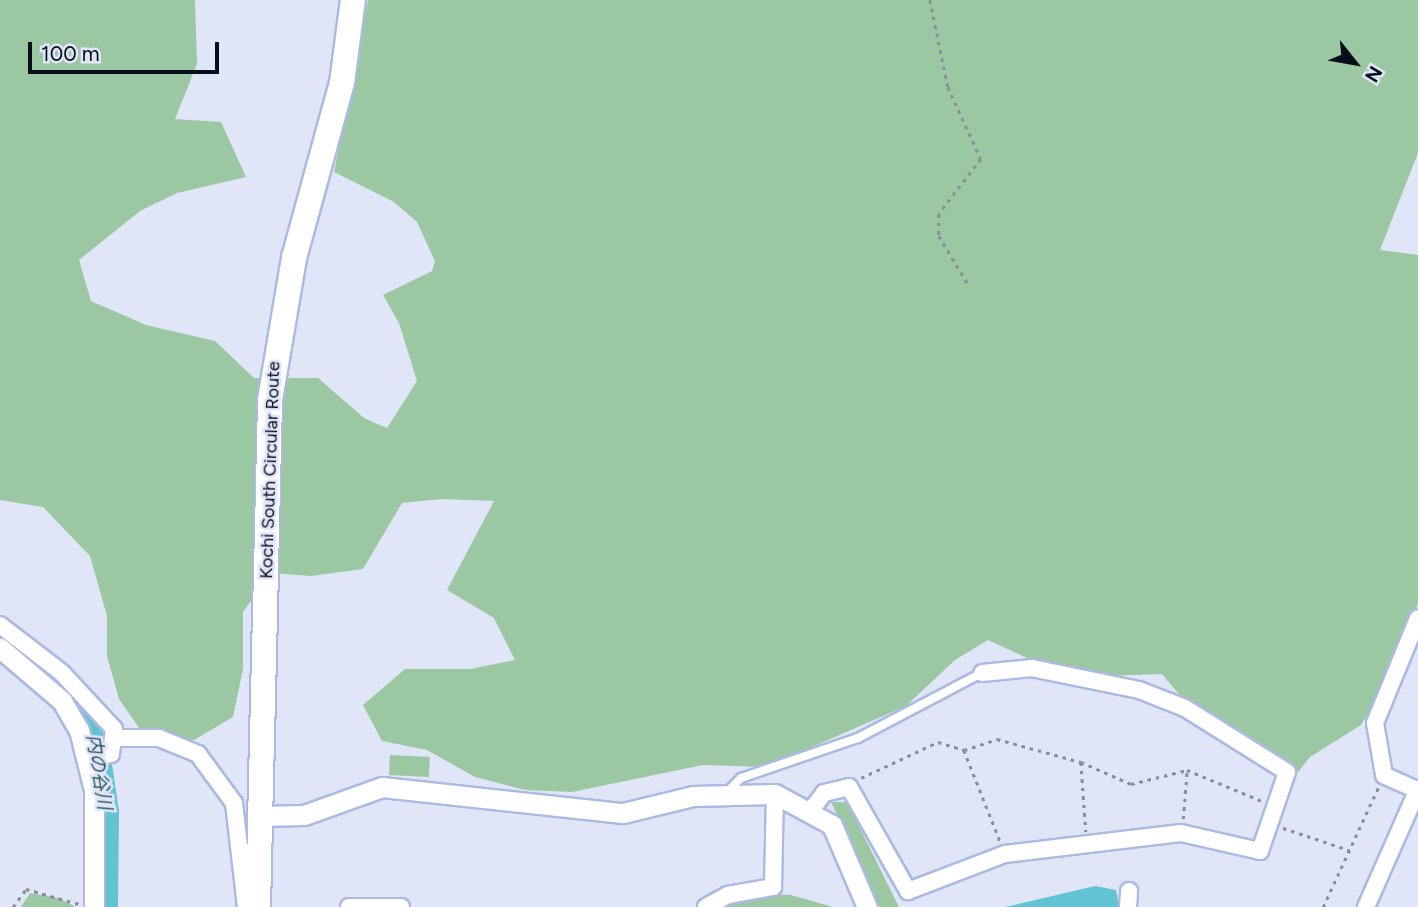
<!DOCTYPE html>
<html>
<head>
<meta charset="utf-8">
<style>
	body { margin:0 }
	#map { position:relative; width:1418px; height:907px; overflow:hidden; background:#e0e6f8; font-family:Figtree,"Noto Sans JP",sans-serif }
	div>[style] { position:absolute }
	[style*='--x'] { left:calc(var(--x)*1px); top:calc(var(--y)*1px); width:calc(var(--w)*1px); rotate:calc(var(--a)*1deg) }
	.green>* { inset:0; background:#9cc7a3; transform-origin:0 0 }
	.water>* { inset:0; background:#62c3d3 }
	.river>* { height:23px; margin:-11.5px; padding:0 11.5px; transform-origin:11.5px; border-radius:11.5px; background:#62c3d3 }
	.path>* { height:2.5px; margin-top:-1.25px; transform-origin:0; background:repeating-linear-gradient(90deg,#878d9d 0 3.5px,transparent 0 8.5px) }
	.roads { filter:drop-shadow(2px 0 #abbae3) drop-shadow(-2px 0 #abbae3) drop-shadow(0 2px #abbae3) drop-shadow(0 -2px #abbae3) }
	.service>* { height:8px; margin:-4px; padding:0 4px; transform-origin:4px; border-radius:4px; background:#fff }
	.minor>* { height:16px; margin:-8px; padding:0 8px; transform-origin:8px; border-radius:8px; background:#fff }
	.tertiary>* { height:19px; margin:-9.5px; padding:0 9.5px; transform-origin:9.5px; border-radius:9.5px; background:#fff }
	.primary>* { height:24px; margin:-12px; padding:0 12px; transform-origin:12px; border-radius:12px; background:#fff }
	span { translate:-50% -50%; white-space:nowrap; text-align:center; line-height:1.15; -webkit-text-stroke:5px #e0e6f8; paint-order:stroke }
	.street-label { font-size:18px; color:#080d1b }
	.water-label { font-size:19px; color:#2a555c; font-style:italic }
	.north { position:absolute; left:1320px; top:28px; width:70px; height:70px; -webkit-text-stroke:5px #e0e6f8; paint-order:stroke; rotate:121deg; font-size:19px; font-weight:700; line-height:28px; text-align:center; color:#080d1b }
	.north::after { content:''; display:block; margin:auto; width:24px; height:32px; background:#080d1b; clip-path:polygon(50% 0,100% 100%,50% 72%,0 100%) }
	.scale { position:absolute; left:28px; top:42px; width:191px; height:32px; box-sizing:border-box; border:4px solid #080d1b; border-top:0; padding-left:9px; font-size:21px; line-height:24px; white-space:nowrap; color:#080d1b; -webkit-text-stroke:5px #e0e6f8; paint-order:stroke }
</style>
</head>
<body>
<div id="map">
	<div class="green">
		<i style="clip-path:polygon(0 0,195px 0,197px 64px,175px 119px,221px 122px,246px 177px,177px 193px,140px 211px,79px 260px,91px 301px,146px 325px,215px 341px,254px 378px,318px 378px,364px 418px,387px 428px,417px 381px,399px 323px,383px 295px,432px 271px,435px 261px,417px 222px,394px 202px,334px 172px,368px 0,1418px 0,1418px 153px,1380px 250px,1418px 255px,1418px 603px,1398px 664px,1361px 725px,1310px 757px,1298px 772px,1184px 700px,1162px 674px,1106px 676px,1040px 664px,988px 640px,955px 660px,906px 706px,766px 767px,703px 765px,572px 792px,525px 790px,475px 777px,427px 750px,382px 741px,363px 705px,405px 669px,470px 669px,515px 660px,494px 618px,447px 590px,494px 501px,442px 499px,402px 503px,363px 569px,311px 576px,271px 573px,243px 612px,243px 669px,233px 717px,194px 740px,144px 735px,119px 699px,107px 656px,107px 616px,90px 556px,43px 507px,0 500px)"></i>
		<i style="left:390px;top:755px;width:40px;height:20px;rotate:3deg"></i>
		<i style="clip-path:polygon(831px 802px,847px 802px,899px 907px,880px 907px)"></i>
		<i style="clip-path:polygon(30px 893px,59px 898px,76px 907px,21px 907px)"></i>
		<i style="clip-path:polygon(752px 893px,791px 895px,833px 907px,718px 907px)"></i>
	</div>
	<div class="water">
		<i style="clip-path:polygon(1095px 886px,1116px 890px,1119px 907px,1005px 907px)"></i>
	</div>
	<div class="river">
		<i style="--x:0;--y:636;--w:50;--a:33.7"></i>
		<i style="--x:42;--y:664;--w:85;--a:51.7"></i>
		<i style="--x:95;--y:731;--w:81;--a:81.5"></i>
		<i style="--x:107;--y:811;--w:96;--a:90.6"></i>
	</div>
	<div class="path">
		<i style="--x:930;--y:0;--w:89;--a:78.3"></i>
		<i style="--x:948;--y:87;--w:79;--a:65.4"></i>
		<i style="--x:981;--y:159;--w:69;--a:127.4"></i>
		<i style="--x:939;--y:214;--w:22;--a:90"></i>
		<i style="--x:939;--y:236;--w:58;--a:59"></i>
		<i style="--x:964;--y:750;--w:98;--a:68.4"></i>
		<i style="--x:1081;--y:762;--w:70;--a:85.9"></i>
		<i style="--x:861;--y:778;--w:85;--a:-25.1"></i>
		<i style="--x:938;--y:742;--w:27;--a:17"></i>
		<i style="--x:964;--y:750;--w:35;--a:-18"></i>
		<i style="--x:997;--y:739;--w:87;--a:15.3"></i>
		<i style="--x:1081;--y:762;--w:55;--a:23.7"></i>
		<i style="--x:1131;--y:784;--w:58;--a:-14"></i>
		<i style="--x:1183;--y:819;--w:49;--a:-85.3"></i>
		<i style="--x:1187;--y:770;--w:81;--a:22.5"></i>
		<i style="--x:1283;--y:828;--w:70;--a:18.4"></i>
		<i style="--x:13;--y:907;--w:22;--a:-54"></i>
		<i style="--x:26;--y:889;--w:55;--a:15.8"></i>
		<i style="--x:1323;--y:907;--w:131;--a:-65.2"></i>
	</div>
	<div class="roads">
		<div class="service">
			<i style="--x:728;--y:791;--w:18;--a:-45"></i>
			<i style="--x:741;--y:778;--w:124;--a:-18.9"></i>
			<i style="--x:858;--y:738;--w:140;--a:-27.7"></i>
		</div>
		<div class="minor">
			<i style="--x:0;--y:625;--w:78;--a:37.7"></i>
			<i style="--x:62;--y:673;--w:76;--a:47.1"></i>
			<i style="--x:114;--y:729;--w:25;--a:97"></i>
			<i style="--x:111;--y:754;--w:22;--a:167"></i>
			<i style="--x:117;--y:738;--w:42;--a:0"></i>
			<i style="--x:159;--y:738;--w:42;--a:22.3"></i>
			<i style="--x:198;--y:754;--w:61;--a:53.7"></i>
			<i style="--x:234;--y:803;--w:105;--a:83.4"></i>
			<i style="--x:1417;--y:790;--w:36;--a:-156"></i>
			<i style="--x:1384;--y:775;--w:53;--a:-99.8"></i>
			<i style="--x:1375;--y:723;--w:113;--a:-67.7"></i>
			<i style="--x:812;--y:809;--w:20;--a:-53"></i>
			<i style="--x:824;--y:793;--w:26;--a:-13"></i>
			<i style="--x:849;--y:787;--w:120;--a:60.4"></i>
			<i style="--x:908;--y:891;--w:104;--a:-20.9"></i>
			<i style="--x:1005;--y:854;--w:177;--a:-6.8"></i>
			<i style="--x:1181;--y:833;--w:81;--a:12.8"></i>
			<i style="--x:1260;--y:851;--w:83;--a:-71.1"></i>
			<i style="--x:1287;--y:772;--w:120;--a:-147.9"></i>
			<i style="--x:1185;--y:708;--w:49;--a:-158.6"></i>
			<i style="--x:1139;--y:690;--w:109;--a:-168.4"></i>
			<i style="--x:1032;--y:668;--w:50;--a:174.3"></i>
			<i style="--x:349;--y:907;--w:52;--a:0"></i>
			<i style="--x:706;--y:907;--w:25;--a:-29"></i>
			<i style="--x:728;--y:895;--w:46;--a:-10.1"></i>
			<i style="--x:773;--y:887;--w:93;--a:-88.8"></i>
			<i style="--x:1128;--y:907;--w:16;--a:-86"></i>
			<i style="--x:1366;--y:907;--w:129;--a:-66.2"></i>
		</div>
		<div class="tertiary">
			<i style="--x:0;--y:648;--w:82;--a:40.5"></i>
			<i style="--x:62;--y:701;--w:34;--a:60"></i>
			<i style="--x:79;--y:730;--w:62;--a:76"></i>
			<i style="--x:94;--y:790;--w:117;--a:90"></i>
			<i style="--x:259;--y:816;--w:45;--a:-1.3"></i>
			<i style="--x:304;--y:815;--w:83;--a:-19.7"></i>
			<i style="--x:382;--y:787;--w:242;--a:6.2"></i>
			<i style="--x:623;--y:813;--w:72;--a:-13.7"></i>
			<i style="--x:693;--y:796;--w:82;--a:-1.4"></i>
			<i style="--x:775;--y:794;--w:65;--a:28.5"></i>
			<i style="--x:832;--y:825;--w:89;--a:66.9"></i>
		</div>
		<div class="primary">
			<i style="--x:258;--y:907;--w:507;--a:-88.64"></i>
			<i style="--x:270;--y:400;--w:144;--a:-80.4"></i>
			<i style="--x:294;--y:258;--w:181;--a:-74.7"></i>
			<i style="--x:342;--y:83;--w:84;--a:-82.5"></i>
		</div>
	</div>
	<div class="street-label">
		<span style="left:270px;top:470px;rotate:-88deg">Kochi South Circular Route</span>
	</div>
	<div class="water-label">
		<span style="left:99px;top:772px;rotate:81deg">内の谷川</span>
	</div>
	<div class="north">N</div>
	<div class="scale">100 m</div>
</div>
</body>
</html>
